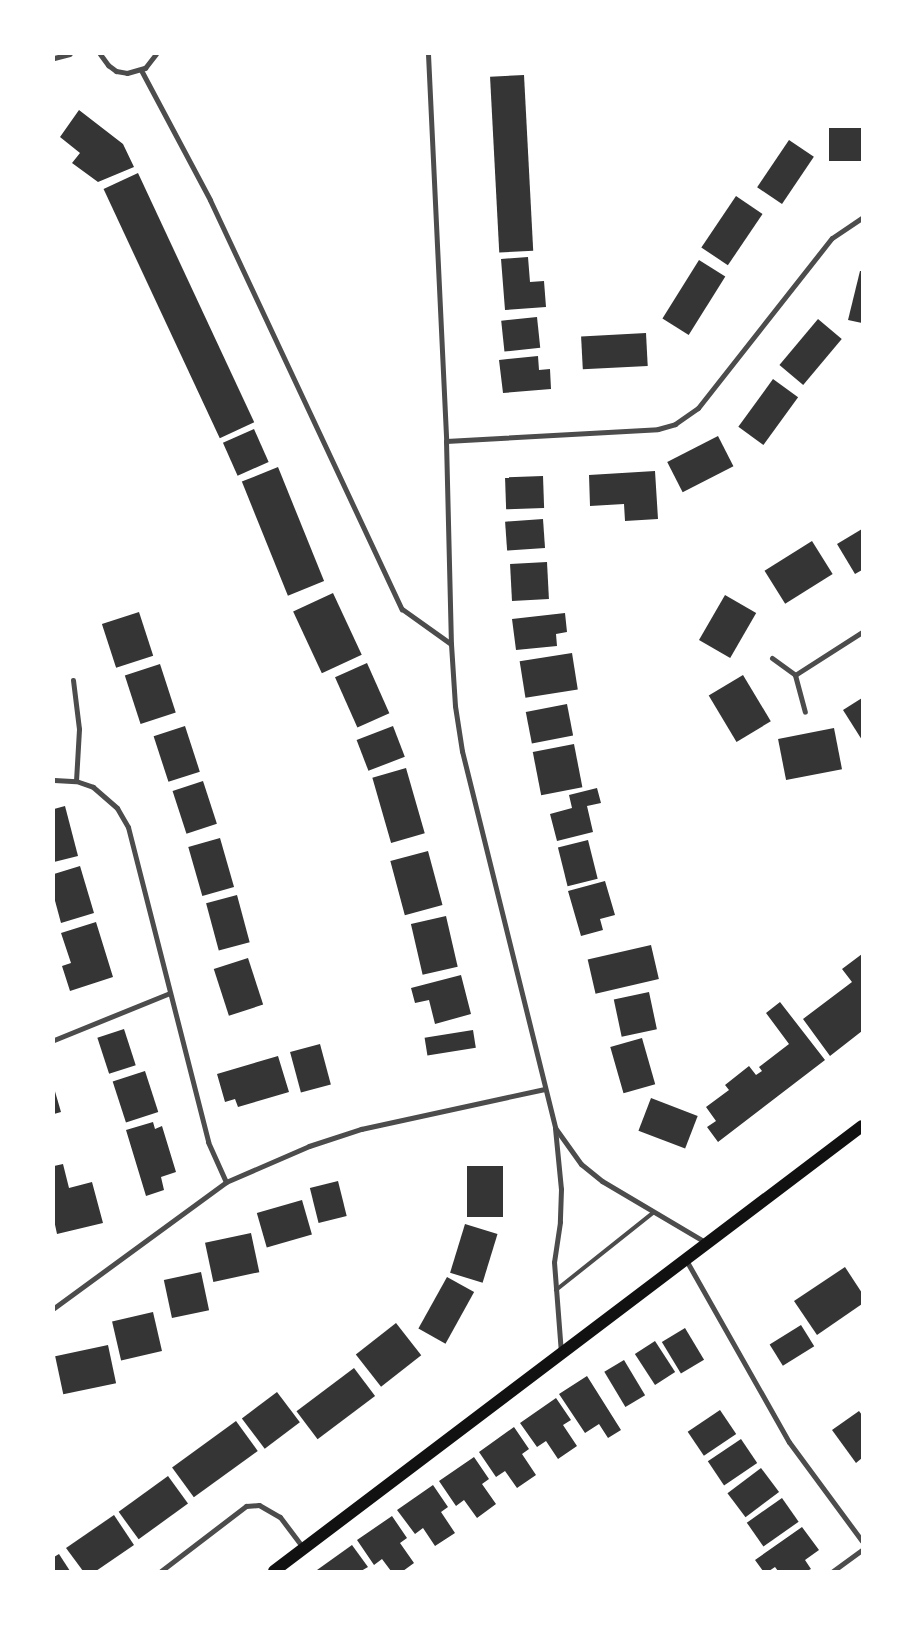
<!DOCTYPE html>
<html>
<head>
<meta charset="utf-8">
<style>
	body { margin:0 }
	#map { position:relative; width:916px; height:1625px; overflow:hidden; background:#fff; font-family:"Fira Sans",sans-serif }
	div>[style] { position:absolute }
	[style*='--x'] { left:calc(var(--x)*1px); top:calc(var(--y)*1px); width:calc(var(--w)*1px); rotate:calc(var(--a)*1deg) }
	.building>* { inset:0; background:#353535; transform-origin:0 0 }
	.service>* { height:4px; margin:-2px; padding:0 2px; transform-origin:2px; border-radius:2px; background:#4c4c4c }
	.minor>* { height:5px; margin:-2.5px; padding:0 2.5px; transform-origin:2.5px; border-radius:2.5px; background:#4c4c4c }
	.primary>* { height:12px; margin:-6px; padding:0 6px; transform-origin:6px; border-radius:6px; background:#111 }
	span { translate:-50% -50%; white-space:nowrap; text-align:center; line-height:1.15; -webkit-text-stroke:5px #fff; paint-order:stroke }
	.frame { position:absolute; inset:0; border:55px solid #fff; pointer-events:none }
</style>
</head>
<body>
<div id="map">
	<div class="building">
		<i style="left:524px;top:75px;width:176px;height:34px;rotate:87deg"></i>
		<i style="clip-path:polygon(79px 110px,123px 144px,134px 167px,98px 182px,72px 163px,80px 153px,60px 137px)"></i>
		<i style="left:862px;top:128px;width:33px;height:33px;rotate:90deg"></i>
		<i style="left:789px;top:140px;width:30px;height:57px;rotate:34deg"></i>
		<i style="left:138px;top:173px;width:275px;height:38px;rotate:65deg"></i>
		<i style="left:736px;top:196px;width:32px;height:62px;rotate:34deg"></i>
		<i style="clip-path:polygon(528px 257px,530px 282px,544px 281px,546px 307px,505px 310px,501px 259px)"></i>
		<i style="left:699px;top:260px;width:31px;height:69px;rotate:32deg"></i>
		<i style="clip-path:polygon(860px 271px,862px 271px,862px 323px,848px 320px)"></i>
		<i style="left:537px;top:317px;width:31px;height:36px;rotate:84deg"></i>
		<i style="left:818px;top:319px;width:31px;height:60px;rotate:40deg"></i>
		<i style="left:646px;top:333px;width:33px;height:65px;rotate:87deg"></i>
		<i style="clip-path:polygon(538px 356px,539px 370px,550px 369px,551px 389px,503px 393px,499px 360px)"></i>
		<i style="left:773px;top:379px;width:31px;height:59px;rotate:36deg"></i>
		<i style="left:254px;top:429px;width:36px;height:34px;rotate:66deg"></i>
		<i style="left:718px;top:436px;width:34px;height:57px;rotate:63deg"></i>
		<i style="left:278px;top:467px;width:123px;height:39px;rotate:68deg"></i>
		<i style="clip-path:polygon(655px 471px,658px 519px,625px 521px,624px 504px,590px 506px,589px 475px)"></i>
		<i style="left:543px;top:476px;width:32px;height:38px;rotate:88deg"></i>
		<i style="left:543px;top:519px;width:29px;height:38px;rotate:86deg"></i>
		<i style="clip-path:polygon(862px 529px,862px 570px,855px 574px,837px 544px)"></i>
		<i style="left:812px;top:541px;width:39px;height:56px;rotate:58deg"></i>
		<i style="left:547px;top:562px;width:37px;height:37px;rotate:87deg"></i>
		<i style="left:333px;top:593px;width:68px;height:44px;rotate:65deg"></i>
		<i style="left:725px;top:595px;width:36px;height:52px;rotate:30deg"></i>
		<i style="left:139px;top:612px;width:46px;height:39px;rotate:72deg"></i>
		<i style="clip-path:polygon(565px 613px,567px 632px,556px 634px,557px 646px,516px 650px,512px 619px)"></i>
		<i style="left:572px;top:653px;width:37px;height:53px;rotate:81deg"></i>
		<i style="left:367px;top:663px;width:55px;height:35px;rotate:66deg"></i>
		<i style="left:160px;top:664px;width:51px;height:37px;rotate:72deg"></i>
		<i style="left:743px;top:675px;width:54px;height:40px;rotate:59deg"></i>
		<i style="clip-path:polygon(862px 698px,862px 740px,843px 710px)"></i>
		<i style="left:567px;top:704px;width:32px;height:42px;rotate:79deg"></i>
		<i style="left:185px;top:726px;width:48px;height:33px;rotate:72deg"></i>
		<i style="left:393px;top:726px;width:33px;height:39px;rotate:69deg"></i>
		<i style="left:834px;top:728px;width:42px;height:57px;rotate:79deg"></i>
		<i style="left:574px;top:744px;width:44px;height:42px;rotate:79deg"></i>
		<i style="left:406px;top:768px;width:68px;height:35px;rotate:74deg"></i>
		<i style="left:203px;top:781px;width:45px;height:32px;rotate:72deg"></i>
		<i style="clip-path:polygon(597px 788px,601px 803px,587px 806px,593px 832px,557px 841px,550px 814px,572px 808px,569px 795px)"></i>
		<i style="clip-path:polygon(65px 806px,78px 856px,54px 862px,54px 809px)"></i>
		<i style="left:220px;top:838px;width:51px;height:33px;rotate:74deg"></i>
		<i style="left:588px;top:840px;width:40px;height:31px;rotate:76deg"></i>
		<i style="left:428px;top:851px;width:56px;height:39px;rotate:75deg"></i>
		<i style="clip-path:polygon(80px 866px,94px 913px,61px 923px,54px 897px,54px 874px)"></i>
		<i style="clip-path:polygon(605px 881px,615px 915px,600px 919px,603px 930px,581px 936px,568px 891px)"></i>
		<i style="left:237px;top:895px;width:49px;height:32px;rotate:75deg"></i>
		<i style="left:446px;top:916px;width:52px;height:36px;rotate:77deg"></i>
		<i style="clip-path:polygon(96px 922px,113px 977px,70px 991px,62px 966px,71px 963px,61px 933px)"></i>
		<i style="left:651px;top:945px;width:35px;height:65px;rotate:77deg"></i>
		<i style="clip-path:polygon(862px 954px,862px 1031px,830px 1056px,803px 1019px,852px 982px,842px 969px)"></i>
		<i style="left:248px;top:958px;width:49px;height:36px;rotate:72deg"></i>
		<i style="clip-path:polygon(461px 975px,471px 1014px,435px 1024px,429px 1000px,415px 1003px,411px 988px)"></i>
		<i style="left:649px;top:992px;width:38px;height:36px;rotate:78deg"></i>
		<i style="clip-path:polygon(780px 1002px,825px 1060px,718px 1142px,707px 1127px,716px 1121px,706px 1107px,729px 1090px,725px 1085px,749px 1066px,756px 1075px,762px 1071px,759px 1067px,789px 1044px,766px 1013px)"></i>
		<i style="left:124px;top:1029px;width:38px;height:28px;rotate:72deg"></i>
		<i style="left:473px;top:1030px;width:18px;height:49px;rotate:81deg"></i>
		<i style="left:642px;top:1038px;width:48px;height:33px;rotate:74deg"></i>
		<i style="left:320px;top:1044px;width:42px;height:31px;rotate:75deg"></i>
		<i style="clip-path:polygon(278px 1056px,289px 1092px,238px 1107px,235px 1099px,225px 1102px,217px 1074px)"></i>
		<i style="left:145px;top:1071px;width:43px;height:34px;rotate:72deg"></i>
		<i style="clip-path:polygon(54px 1088px,61px 1112px,54px 1114px)"></i>
		<i style="left:651px;top:1098px;width:50px;height:35px;rotate:21deg"></i>
		<i style="clip-path:polygon(153px 1122px,155px 1129px,162px 1126px,176px 1172px,161px 1177px,164px 1190px,146px 1196px,126px 1130px)"></i>
		<i style="clip-path:polygon(63px 1164px,69px 1188px,92px 1182px,103px 1223px,57px 1234px,54px 1220px,54px 1166px)"></i>
		<i style="left:503px;top:1166px;width:51px;height:36px;rotate:90deg"></i>
		<i style="left:338px;top:1181px;width:36px;height:29px;rotate:76deg"></i>
		<i style="left:302px;top:1200px;width:36px;height:47px;rotate:74deg"></i>
		<i style="left:465px;top:1224px;width:34px;height:51px;rotate:17deg"></i>
		<i style="left:251px;top:1233px;width:40px;height:47px;rotate:78deg"></i>
		<i style="clip-path:polygon(845px 1267px,862px 1293px,862px 1304px,817px 1335px,794px 1301px)"></i>
		<i style="left:201px;top:1272px;width:39px;height:38px;rotate:78deg"></i>
		<i style="left:447px;top:1277px;width:31px;height:59px;rotate:29deg"></i>
		<i style="left:153px;top:1312px;width:40px;height:42px;rotate:77deg"></i>
		<i style="left:396px;top:1323px;width:41px;height:51px;rotate:52deg"></i>
		<i style="left:801px;top:1325px;width:25px;height:37px;rotate:58deg"></i>
		<i style="left:685px;top:1328px;width:37px;height:27px;rotate:59deg"></i>
		<i style="left:655px;top:1341px;width:37px;height:24px;rotate:57deg"></i>
		<i style="left:108px;top:1345px;width:39px;height:54px;rotate:78deg"></i>
		<i style="left:624px;top:1360px;width:41px;height:23px;rotate:59deg"></i>
		<i style="left:354px;top:1368px;width:35px;height:72px;rotate:53deg"></i>
		<i style="clip-path:polygon(587px 1376px,621px 1430px,608px 1438px,599px 1424px,585px 1433px,559px 1394px)"></i>
		<i style="left:277px;top:1392px;width:38px;height:44px;rotate:53deg"></i>
		<i style="clip-path:polygon(556px 1398px,571px 1420px,563px 1425px,577px 1446px,558px 1459px,546px 1441px,537px 1447px,520px 1423px)"></i>
		<i style="left:720px;top:1410px;width:29px;height:39px;rotate:56deg"></i>
		<i style="clip-path:polygon(859px 1411px,862px 1415px,862px 1458px,856px 1463px,832px 1430px)"></i>
		<i style="left:236px;top:1421px;width:37px;height:79px;rotate:54deg"></i>
		<i style="clip-path:polygon(514px 1427px,529px 1449px,522px 1454px,536px 1475px,517px 1488px,505px 1471px,496px 1477px,479px 1452px)"></i>
		<i style="left:741px;top:1439px;width:29px;height:40px;rotate:56deg"></i>
		<i style="clip-path:polygon(474px 1457px,489px 1479px,482px 1484px,496px 1504px,477px 1518px,464px 1500px,456px 1506px,439px 1481px)"></i>
		<i style="left:761px;top:1468px;width:30px;height:42px;rotate:53deg"></i>
		<i style="left:168px;top:1476px;width:34px;height:61px;rotate:54deg"></i>
		<i style="clip-path:polygon(433px 1485px,448px 1507px,441px 1512px,455px 1533px,435px 1546px,423px 1528px,415px 1534px,397px 1510px)"></i>
		<i style="left:782px;top:1498px;width:29px;height:43px;rotate:55deg"></i>
		<i style="clip-path:polygon(114px 1515px,134px 1545px,96px 1571px,83px 1571px,66px 1548px)"></i>
		<i style="clip-path:polygon(392px 1516px,407px 1538px,400px 1543px,414px 1563px,403px 1571px,391px 1571px,382px 1559px,374px 1565px,357px 1540px)"></i>
		<i style="clip-path:polygon(802px 1527px,819px 1550px,805px 1560px,811px 1569px,807px 1571px,778px 1571px,775px 1567px,769px 1571px,763px 1571px,755px 1560px)"></i>
		<i style="clip-path:polygon(352px 1545px,368px 1567px,361px 1571px,318px 1571px,317px 1570px)"></i>
		<i style="clip-path:polygon(59px 1554px,70px 1571px,54px 1571px,54px 1557px)"></i>
	</div>
	<div class="service">
		<i style="--x:556;--y:1290;--w:125;--a:-38.5"></i>
	</div>
	<div class="minor">
		<i style="--x:100;--y:54;--w:14;--a:54"></i>
		<i style="--x:108;--y:65;--w:10;--a:37"></i>
		<i style="--x:116;--y:71;--w:11;--a:10"></i>
		<i style="--x:127;--y:73;--w:19;--a:-16"></i>
		<i style="--x:145;--y:68;--w:18;--a:-52"></i>
		<i style="--x:428;--y:54;--w:387;--a:87.3"></i>
		<i style="--x:446;--y:441;--w:203;--a:88.6"></i>
		<i style="--x:451;--y:644;--w:62;--a:86.3"></i>
		<i style="--x:455;--y:706;--w:46;--a:81.2"></i>
		<i style="--x:462;--y:751;--w:388;--a:76.1"></i>
		<i style="--x:555;--y:1128;--w:61;--a:84.4"></i>
		<i style="--x:561;--y:1189;--w:33;--a:92"></i>
		<i style="--x:560;--y:1222;--w:40;--a:98.5"></i>
		<i style="--x:554;--y:1262;--w:90;--a:85.6"></i>
		<i style="--x:54;--y:58;--w:16;--a:-14"></i>
		<i style="--x:141;--y:70;--w:147;--a:62"></i>
		<i style="--x:210;--y:200;--w:452;--a:64.9"></i>
		<i style="--x:402;--y:609;--w:60;--a:35.5"></i>
		<i style="--x:446;--y:441;--w:212;--a:-3.2"></i>
		<i style="--x:658;--y:429;--w:18;--a:-16"></i>
		<i style="--x:675;--y:424;--w:28;--a:-35"></i>
		<i style="--x:698;--y:408;--w:216;--a:-51.8"></i>
		<i style="--x:832;--y:238;--w:36;--a:-34"></i>
		<i style="--x:772;--y:658;--w:29;--a:36"></i>
		<i style="--x:795;--y:675;--w:38;--a:75"></i>
		<i style="--x:795;--y:675;--w:80;--a:-32.7"></i>
		<i style="--x:73;--y:680;--w:49;--a:83"></i>
		<i style="--x:79;--y:729;--w:52;--a:93.3"></i>
		<i style="--x:54;--y:780;--w:22;--a:3"></i>
		<i style="--x:76;--y:781;--w:18;--a:19"></i>
		<i style="--x:93;--y:787;--w:32;--a:41"></i>
		<i style="--x:117;--y:808;--w:22;--a:60"></i>
		<i style="--x:128;--y:827;--w:325;--a:75.7"></i>
		<i style="--x:208;--y:1142;--w:44;--a:65.8"></i>
		<i style="--x:54;--y:1040;--w:125;--a:-22.1"></i>
		<i style="--x:556;--y:1129;--w:43;--a:54.5"></i>
		<i style="--x:581;--y:1164;--w:27;--a:39"></i>
		<i style="--x:602;--y:1181;--w:122;--a:30.6"></i>
		<i style="--x:686;--y:1260;--w:209;--a:60.5"></i>
		<i style="--x:789;--y:1442;--w:123;--a:53.6"></i>
		<i style="--x:54;--y:1308;--w:213;--a:-36.2"></i>
		<i style="--x:226;--y:1182;--w:90;--a:-23.4"></i>
		<i style="--x:309;--y:1146;--w:55;--a:-18.1"></i>
		<i style="--x:361;--y:1129;--w:188;--a:-12.3"></i>
		<i style="--x:161;--y:1571;--w:107;--a:-37.4"></i>
		<i style="--x:246;--y:1506;--w:13;--a:-4"></i>
		<i style="--x:259;--y:1505;--w:24;--a:30"></i>
		<i style="--x:280;--y:1517;--w:40;--a:53"></i>
		<i style="--x:833;--y:1571;--w:36;--a:-36"></i>
	</div>
	<div class="primary">
		<i style="--x:274;--y:1571;--w:737;--a:-37.12"></i>
	</div>
	<div class="frame"></div>
</div>
</body>
</html>
